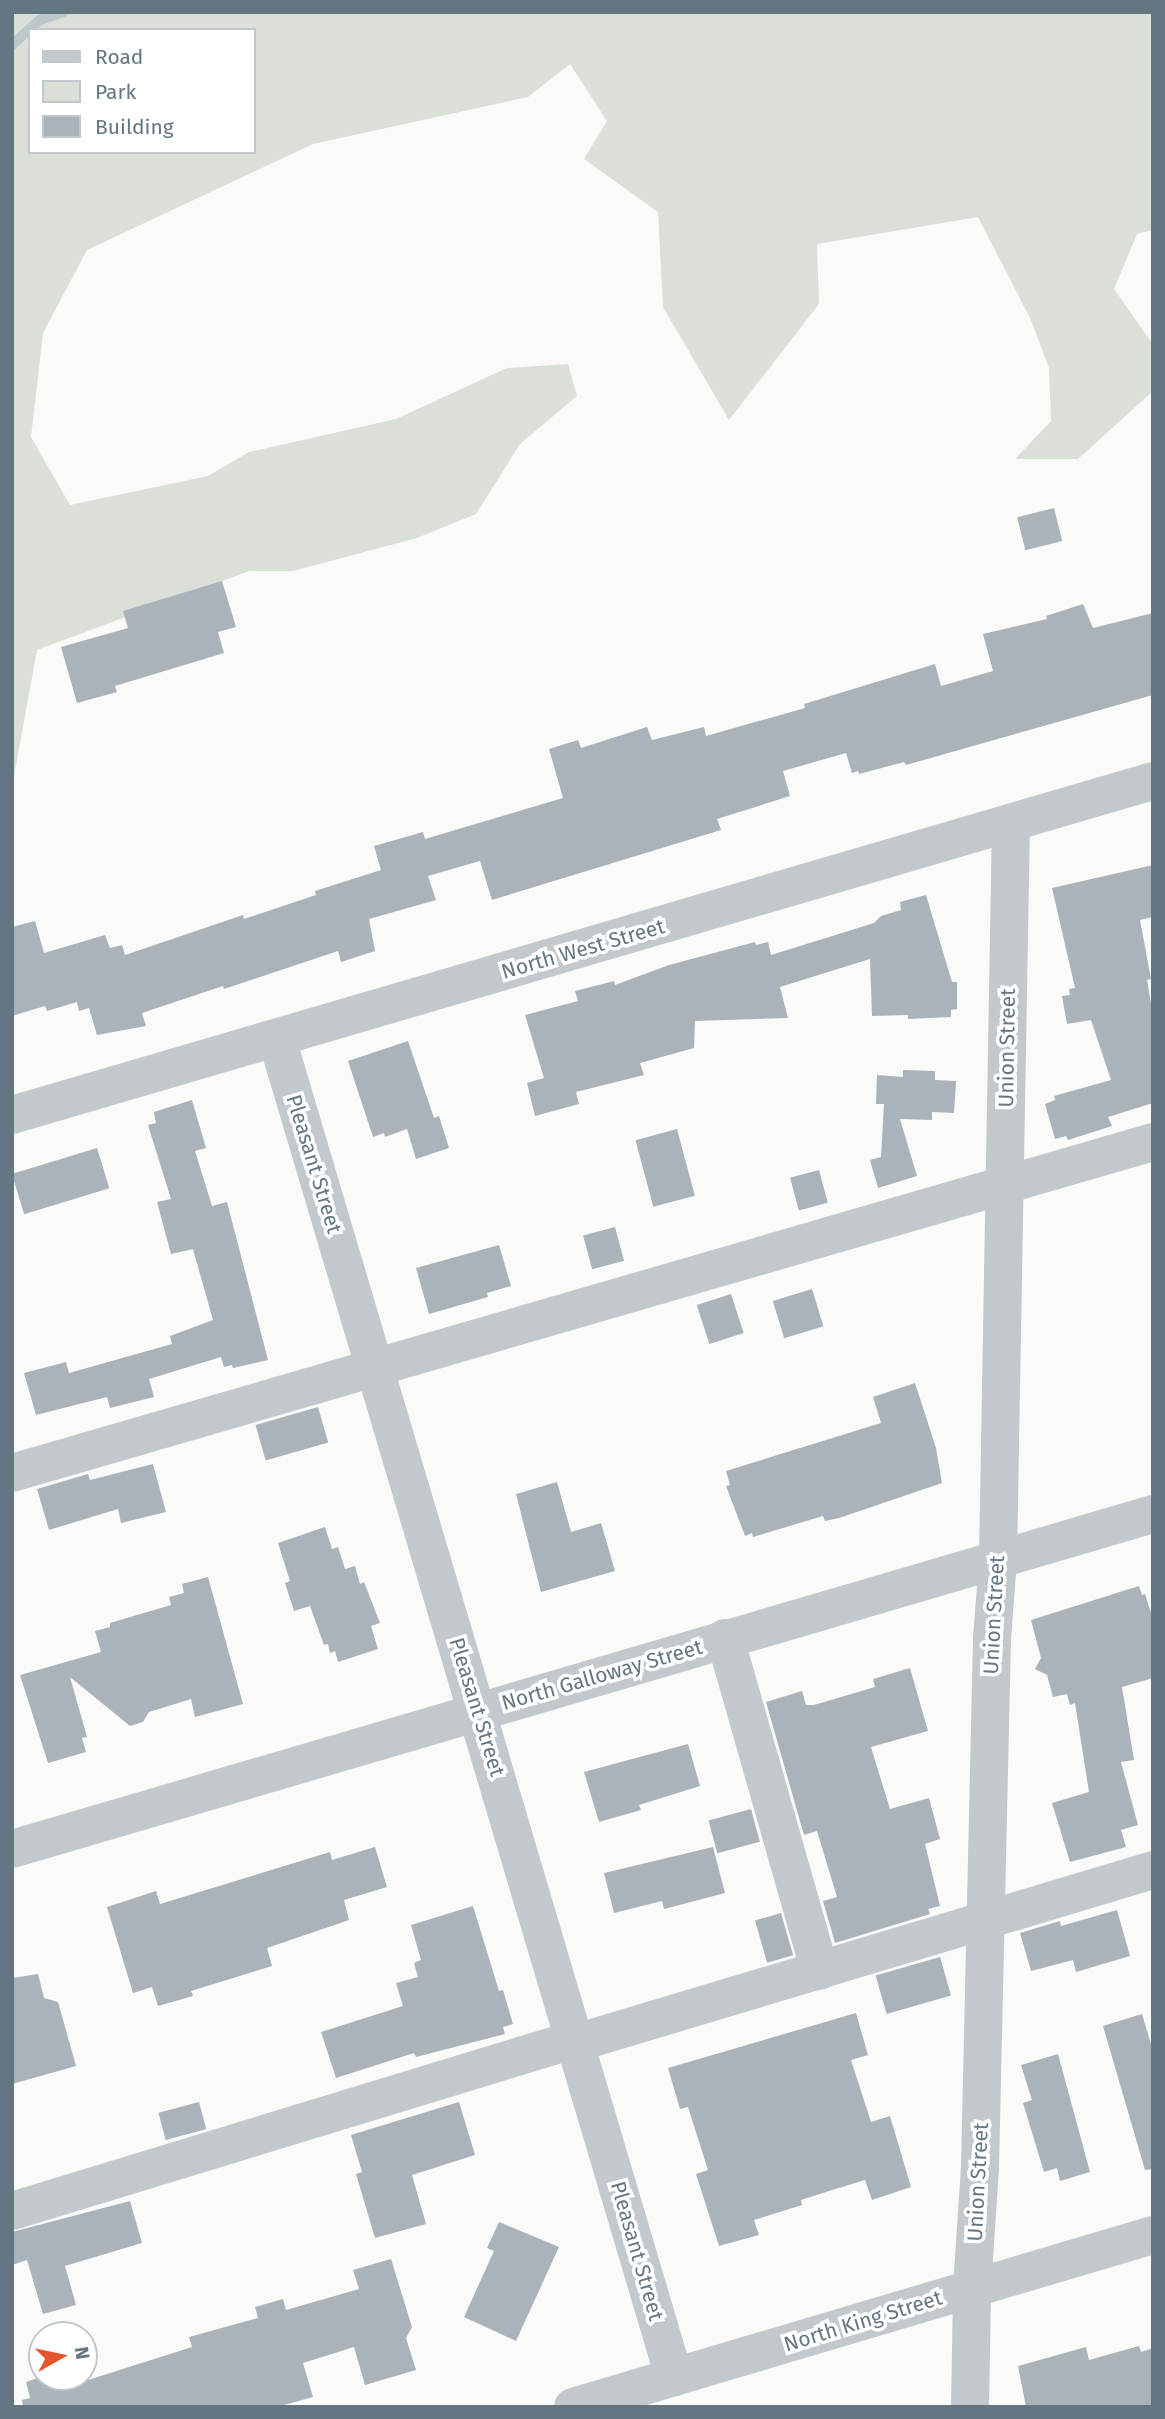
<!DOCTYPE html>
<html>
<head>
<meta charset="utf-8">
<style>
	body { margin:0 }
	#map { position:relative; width:1165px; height:2419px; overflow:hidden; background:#fafaf8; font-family:"Fira Sans",sans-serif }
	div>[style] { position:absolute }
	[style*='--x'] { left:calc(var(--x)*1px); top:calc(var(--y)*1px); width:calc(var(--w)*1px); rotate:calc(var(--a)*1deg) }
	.green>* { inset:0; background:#dadfd7 }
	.stream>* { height:10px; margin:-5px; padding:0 5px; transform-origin:5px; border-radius:5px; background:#bbc7cb }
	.building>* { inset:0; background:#aab3b9; transform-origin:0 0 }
	.minor>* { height:38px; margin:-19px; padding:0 19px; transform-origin:19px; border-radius:19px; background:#c3c8cc }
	span { translate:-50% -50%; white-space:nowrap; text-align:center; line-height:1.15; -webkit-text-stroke:7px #fff; paint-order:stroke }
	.street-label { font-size:21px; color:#657683 }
	.frame { position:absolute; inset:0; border:14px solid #657683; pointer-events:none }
	.legend { position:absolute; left:28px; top:28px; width:228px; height:126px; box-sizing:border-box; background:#fff; border:2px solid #c1c8cd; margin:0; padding:9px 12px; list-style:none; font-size:21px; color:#657683 }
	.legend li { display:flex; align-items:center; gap:14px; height:35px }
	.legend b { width:35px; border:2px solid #c1c8cd }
	.north { position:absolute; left:28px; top:2321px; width:70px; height:70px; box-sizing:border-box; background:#fff; border:2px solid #c1c8cd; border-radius:50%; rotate:81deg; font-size:19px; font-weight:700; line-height:28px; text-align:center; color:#657683 }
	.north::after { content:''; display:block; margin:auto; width:24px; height:32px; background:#e4572e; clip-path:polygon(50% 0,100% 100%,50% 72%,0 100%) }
</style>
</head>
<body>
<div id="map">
	<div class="green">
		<i style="clip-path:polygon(evenodd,12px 12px,1153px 12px,1153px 230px,1137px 234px,1114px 289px,1152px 343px,1153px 391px,1078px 459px,1015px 459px,1051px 421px,1049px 368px,1031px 320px,978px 217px,817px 244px,819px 304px,729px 420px,663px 307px,658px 212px,584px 159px,607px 121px,570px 64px,528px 97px,313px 144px,87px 250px,43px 333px,31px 437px,70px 505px,208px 476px,249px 452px,396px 419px,507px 368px,568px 364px,577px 396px,520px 444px,476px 514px,417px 538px,293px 571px,249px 571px,37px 650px,12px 787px,12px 12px,30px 30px,254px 30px,254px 152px,30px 152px,30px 30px)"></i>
	</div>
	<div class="stream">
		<i style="--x:12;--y:45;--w:38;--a:-42"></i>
		<i style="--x:40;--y:20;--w:24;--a:-19"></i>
	</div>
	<div class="building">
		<i style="left:1054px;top:508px;width:34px;height:38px;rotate:76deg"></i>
		<i style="clip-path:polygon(222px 581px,236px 627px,218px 632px,224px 653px,115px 686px,117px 692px,77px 703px,61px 647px,128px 628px,123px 611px)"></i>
		<i style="clip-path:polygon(1083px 604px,1093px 628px,1153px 613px,1153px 695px,906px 765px,904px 762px,859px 774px,858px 771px,852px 773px,846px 753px,783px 771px,790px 796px,717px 819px,721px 830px,492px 900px,480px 861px,428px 876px,436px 900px,369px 919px,375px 951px,341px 962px,338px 951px,224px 989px,223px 986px,142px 1013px,146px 1026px,97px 1035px,89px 1008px,79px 1011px,77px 1002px,47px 1011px,45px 1006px,12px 1016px,12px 927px,35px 921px,44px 953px,105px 935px,110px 948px,122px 945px,125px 955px,243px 915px,244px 919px,316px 895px,315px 891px,381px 870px,374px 846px,423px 832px,425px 839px,563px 798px,549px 749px,578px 740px,581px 748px,647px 727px,652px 740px,704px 727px,706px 736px,805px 708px,804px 704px,935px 664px,941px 686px,993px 671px,983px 634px,1047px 619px,1046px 616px)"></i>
		<i style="clip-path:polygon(1153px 865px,1153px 917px,1140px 920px,1151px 979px,1147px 980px,1153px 1015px,1153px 1103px,1108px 1117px,1112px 1126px,1068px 1140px,1066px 1136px,1055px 1139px,1045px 1104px,1055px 1100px,1054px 1096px,1111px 1080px,1091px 1020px,1067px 1024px,1062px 996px,1070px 995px,1069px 989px,1075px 988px,1052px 888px)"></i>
		<i style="clip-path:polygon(926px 895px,952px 982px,957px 982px,957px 1009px,951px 1010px,951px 1017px,908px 1019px,908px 1015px,872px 1016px,870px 959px,780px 987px,788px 1018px,695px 1021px,694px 1048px,640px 1063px,644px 1075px,576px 1092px,579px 1104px,535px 1116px,527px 1083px,544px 1078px,525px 1015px,578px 1001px,575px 991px,614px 981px,615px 985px,669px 965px,755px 942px,756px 945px,768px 942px,771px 955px,874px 923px,881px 916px,901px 910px,900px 902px)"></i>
		<i style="clip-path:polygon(408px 1041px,434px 1118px,439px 1116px,449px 1148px,416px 1159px,407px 1129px,385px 1137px,384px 1133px,373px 1137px,348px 1061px)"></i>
		<i style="clip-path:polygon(903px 1070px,935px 1071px,935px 1080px,956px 1081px,954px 1113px,932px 1112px,932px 1120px,900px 1119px,917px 1176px,878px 1188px,870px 1160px,881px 1157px,884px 1104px,876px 1104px,877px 1075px,903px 1077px)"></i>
		<i style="clip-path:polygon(192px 1100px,206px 1148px,195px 1151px,212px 1206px,227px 1202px,268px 1360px,233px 1368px,232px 1365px,224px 1367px,221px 1357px,149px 1379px,154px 1397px,110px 1408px,107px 1397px,36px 1415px,24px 1373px,66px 1362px,69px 1373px,172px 1344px,170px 1336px,213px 1320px,193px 1249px,171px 1254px,157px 1202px,171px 1199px,148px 1125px,156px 1123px,154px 1112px)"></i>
		<i style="left:677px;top:1129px;width:69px;height:43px;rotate:75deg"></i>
		<i style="left:97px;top:1148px;width:42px;height:89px;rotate:73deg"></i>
		<i style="left:819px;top:1170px;width:34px;height:30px;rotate:75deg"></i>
		<i style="left:615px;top:1227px;width:35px;height:33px;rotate:75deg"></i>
		<i style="clip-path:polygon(499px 1245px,511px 1286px,487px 1293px,488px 1297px,429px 1314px,416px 1268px)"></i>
		<i style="left:812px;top:1289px;width:39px;height:41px;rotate:73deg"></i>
		<i style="left:731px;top:1294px;width:41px;height:36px;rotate:72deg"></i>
		<i style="clip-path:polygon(915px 1383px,936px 1448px,942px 1483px,839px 1518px,825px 1521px,823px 1516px,753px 1537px,752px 1533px,745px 1536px,726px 1486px,730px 1485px,726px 1471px,881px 1423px,873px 1397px)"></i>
		<i style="left:318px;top:1407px;width:37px;height:65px;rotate:74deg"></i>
		<i style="clip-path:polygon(153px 1464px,166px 1512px,121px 1523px,118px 1509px,49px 1530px,37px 1489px,88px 1474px,90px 1480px)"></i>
		<i style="clip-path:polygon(557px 1482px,571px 1532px,601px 1523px,615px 1571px,541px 1592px,516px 1494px)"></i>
		<i style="clip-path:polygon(325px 1527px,332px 1549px,338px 1547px,345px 1569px,355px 1566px,360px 1584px,364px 1582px,380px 1623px,371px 1626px,378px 1649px,338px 1662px,335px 1651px,330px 1653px,328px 1644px,324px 1645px,310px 1606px,294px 1611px,285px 1583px,290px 1581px,278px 1543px)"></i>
		<i style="clip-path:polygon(208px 1577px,243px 1704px,195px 1717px,191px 1699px,149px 1712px,143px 1722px,130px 1726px,70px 1677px,87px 1737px,82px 1738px,86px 1752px,48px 1763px,20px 1675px,101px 1652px,95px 1631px,110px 1627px,110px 1623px,171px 1605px,169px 1597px,184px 1593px,182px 1584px)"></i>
		<i style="clip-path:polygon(1139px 1586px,1142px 1595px,1145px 1594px,1153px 1619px,1153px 1678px,1122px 1687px,1134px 1760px,1121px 1762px,1138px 1825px,1121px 1830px,1126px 1847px,1070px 1862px,1052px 1803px,1089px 1792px,1075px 1703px,1070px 1705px,1067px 1694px,1053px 1697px,1047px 1675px,1035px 1669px,1041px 1658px,1031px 1620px)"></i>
		<i style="clip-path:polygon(910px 1668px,928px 1731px,871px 1747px,890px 1809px,929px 1798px,940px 1839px,925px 1844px,940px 1906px,928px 1909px,930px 1914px,835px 1943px,823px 1901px,837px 1897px,817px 1831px,804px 1835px,766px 1702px,802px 1691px,806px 1705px,814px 1705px,875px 1687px,873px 1679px)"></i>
		<i style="clip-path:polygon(688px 1744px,700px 1786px,639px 1805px,641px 1810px,599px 1822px,584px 1772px)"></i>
		<i style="left:751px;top:1809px;width:34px;height:44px;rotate:75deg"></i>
		<i style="clip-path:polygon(375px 1847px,387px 1887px,344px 1900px,349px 1920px,267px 1948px,272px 1966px,191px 1991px,193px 1996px,158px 2006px,152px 1987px,133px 1993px,107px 1907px,156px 1891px,160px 1904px,330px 1852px,332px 1860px)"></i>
		<i style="clip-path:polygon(713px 1847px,725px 1893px,664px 1909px,662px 1901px,614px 1913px,604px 1873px)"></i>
		<i style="clip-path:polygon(473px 1906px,499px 1991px,503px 1990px,513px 2024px,503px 2027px,505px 2034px,416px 2057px,414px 2053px,336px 2078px,321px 2032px,403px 2006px,396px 1983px,418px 1977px,414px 1963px,421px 1960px,411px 1925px)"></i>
		<i style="clip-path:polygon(1117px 1910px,1130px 1956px,1076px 1972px,1073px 1960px,1031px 1971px,1020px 1933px,1060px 1921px,1061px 1926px)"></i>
		<i style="left:781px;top:1913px;width:44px;height:27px;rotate:74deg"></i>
		<i style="left:940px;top:1957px;width:40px;height:67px;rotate:74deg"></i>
		<i style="clip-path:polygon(38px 1974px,44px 1998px,58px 2002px,76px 2066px,12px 2084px,12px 1978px)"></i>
		<i style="clip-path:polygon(856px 2013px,868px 2055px,851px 2060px,871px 2122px,890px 2116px,911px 2187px,872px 2200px,865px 2180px,829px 2191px,801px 2200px,802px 2205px,754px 2220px,759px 2235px,719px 2246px,696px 2174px,708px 2170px,688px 2107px,680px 2109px,668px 2068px)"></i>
		<i style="clip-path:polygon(1142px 2014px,1153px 2051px,1153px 2169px,1145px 2170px,1103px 2026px)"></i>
		<i style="clip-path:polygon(1058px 2054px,1090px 2172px,1060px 2181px,1057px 2168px,1044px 2172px,1023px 2103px,1032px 2100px,1021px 2065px)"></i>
		<i style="left:199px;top:2102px;width:28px;height:42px;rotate:75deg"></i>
		<i style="clip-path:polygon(459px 2102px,475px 2155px,412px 2175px,426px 2224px,375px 2238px,356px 2174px,362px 2172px,351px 2135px)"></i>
		<i style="clip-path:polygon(130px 2201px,142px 2243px,65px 2266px,76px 2305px,43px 2314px,27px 2260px,12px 2265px,12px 2232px)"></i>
		<i style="clip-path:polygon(499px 2222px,559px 2247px,516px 2341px,464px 2317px,494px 2251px,487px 2248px)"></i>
		<i style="clip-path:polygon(391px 2259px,412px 2327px,406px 2338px,416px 2370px,365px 2385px,354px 2347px,303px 2363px,313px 2397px,277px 2407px,23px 2407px,22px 2400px,30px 2398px,26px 2382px,38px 2378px,36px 2368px,40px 2367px,33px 2347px,42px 2344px,42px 2377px,84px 2377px,84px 2366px,88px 2380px,192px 2347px,189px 2337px,258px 2318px,255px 2307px,283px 2299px,286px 2310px,359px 2289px,353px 2270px)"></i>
		<i style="clip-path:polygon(1139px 2346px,1141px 2352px,1153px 2348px,1153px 2407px,1026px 2407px,1018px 2366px,1086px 2347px,1089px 2360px)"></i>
	</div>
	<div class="minor">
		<i style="--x:277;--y:1039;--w:1396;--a:73.47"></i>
		<i style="--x:12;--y:1115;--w:1189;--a:-16.32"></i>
		<i style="--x:12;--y:1473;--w:1188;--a:-16.18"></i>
		<i style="--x:725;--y:1638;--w:346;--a:74.1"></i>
		<i style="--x:12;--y:1849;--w:1189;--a:-16.36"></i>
		<i style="--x:12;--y:2211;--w:579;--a:-16.96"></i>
		<i style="--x:566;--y:2042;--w:10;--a:6"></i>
		<i style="--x:576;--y:2043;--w:602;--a:-16.69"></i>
		<i style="--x:573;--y:2407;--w:605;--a:-16.52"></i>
		<i style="--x:970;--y:2407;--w:119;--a:-89"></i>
		<i style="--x:972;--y:2288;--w:121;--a:-86.2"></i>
		<i style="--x:980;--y:2167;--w:528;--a:-88.7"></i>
		<i style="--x:992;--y:1639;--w:80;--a:-85.7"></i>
		<i style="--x:998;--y:1559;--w:736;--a:-88.99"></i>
	</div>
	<div class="street-label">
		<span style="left:583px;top:949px;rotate:-16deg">North West Street</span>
		<span style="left:1007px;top:1048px;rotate:-89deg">Union Street</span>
		<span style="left:314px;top:1164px;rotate:73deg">Pleasant Street</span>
		<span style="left:994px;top:1615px;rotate:-87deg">Union Street</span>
		<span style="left:602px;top:1675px;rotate:-16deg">North Galloway Street</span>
		<span style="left:477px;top:1707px;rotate:73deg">Pleasant Street</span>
		<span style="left:978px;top:2182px;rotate:-87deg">Union Street</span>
		<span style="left:637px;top:2251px;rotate:74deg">Pleasant Street</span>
		<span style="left:863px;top:2321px;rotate:-17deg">North King Street</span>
	</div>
	<div class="frame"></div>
	<ul class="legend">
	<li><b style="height:9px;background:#c3c8cc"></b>Road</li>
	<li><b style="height:19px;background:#dadfd7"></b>Park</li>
	<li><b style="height:19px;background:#aab3b9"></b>Building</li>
	</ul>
	<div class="north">N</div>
</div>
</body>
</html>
